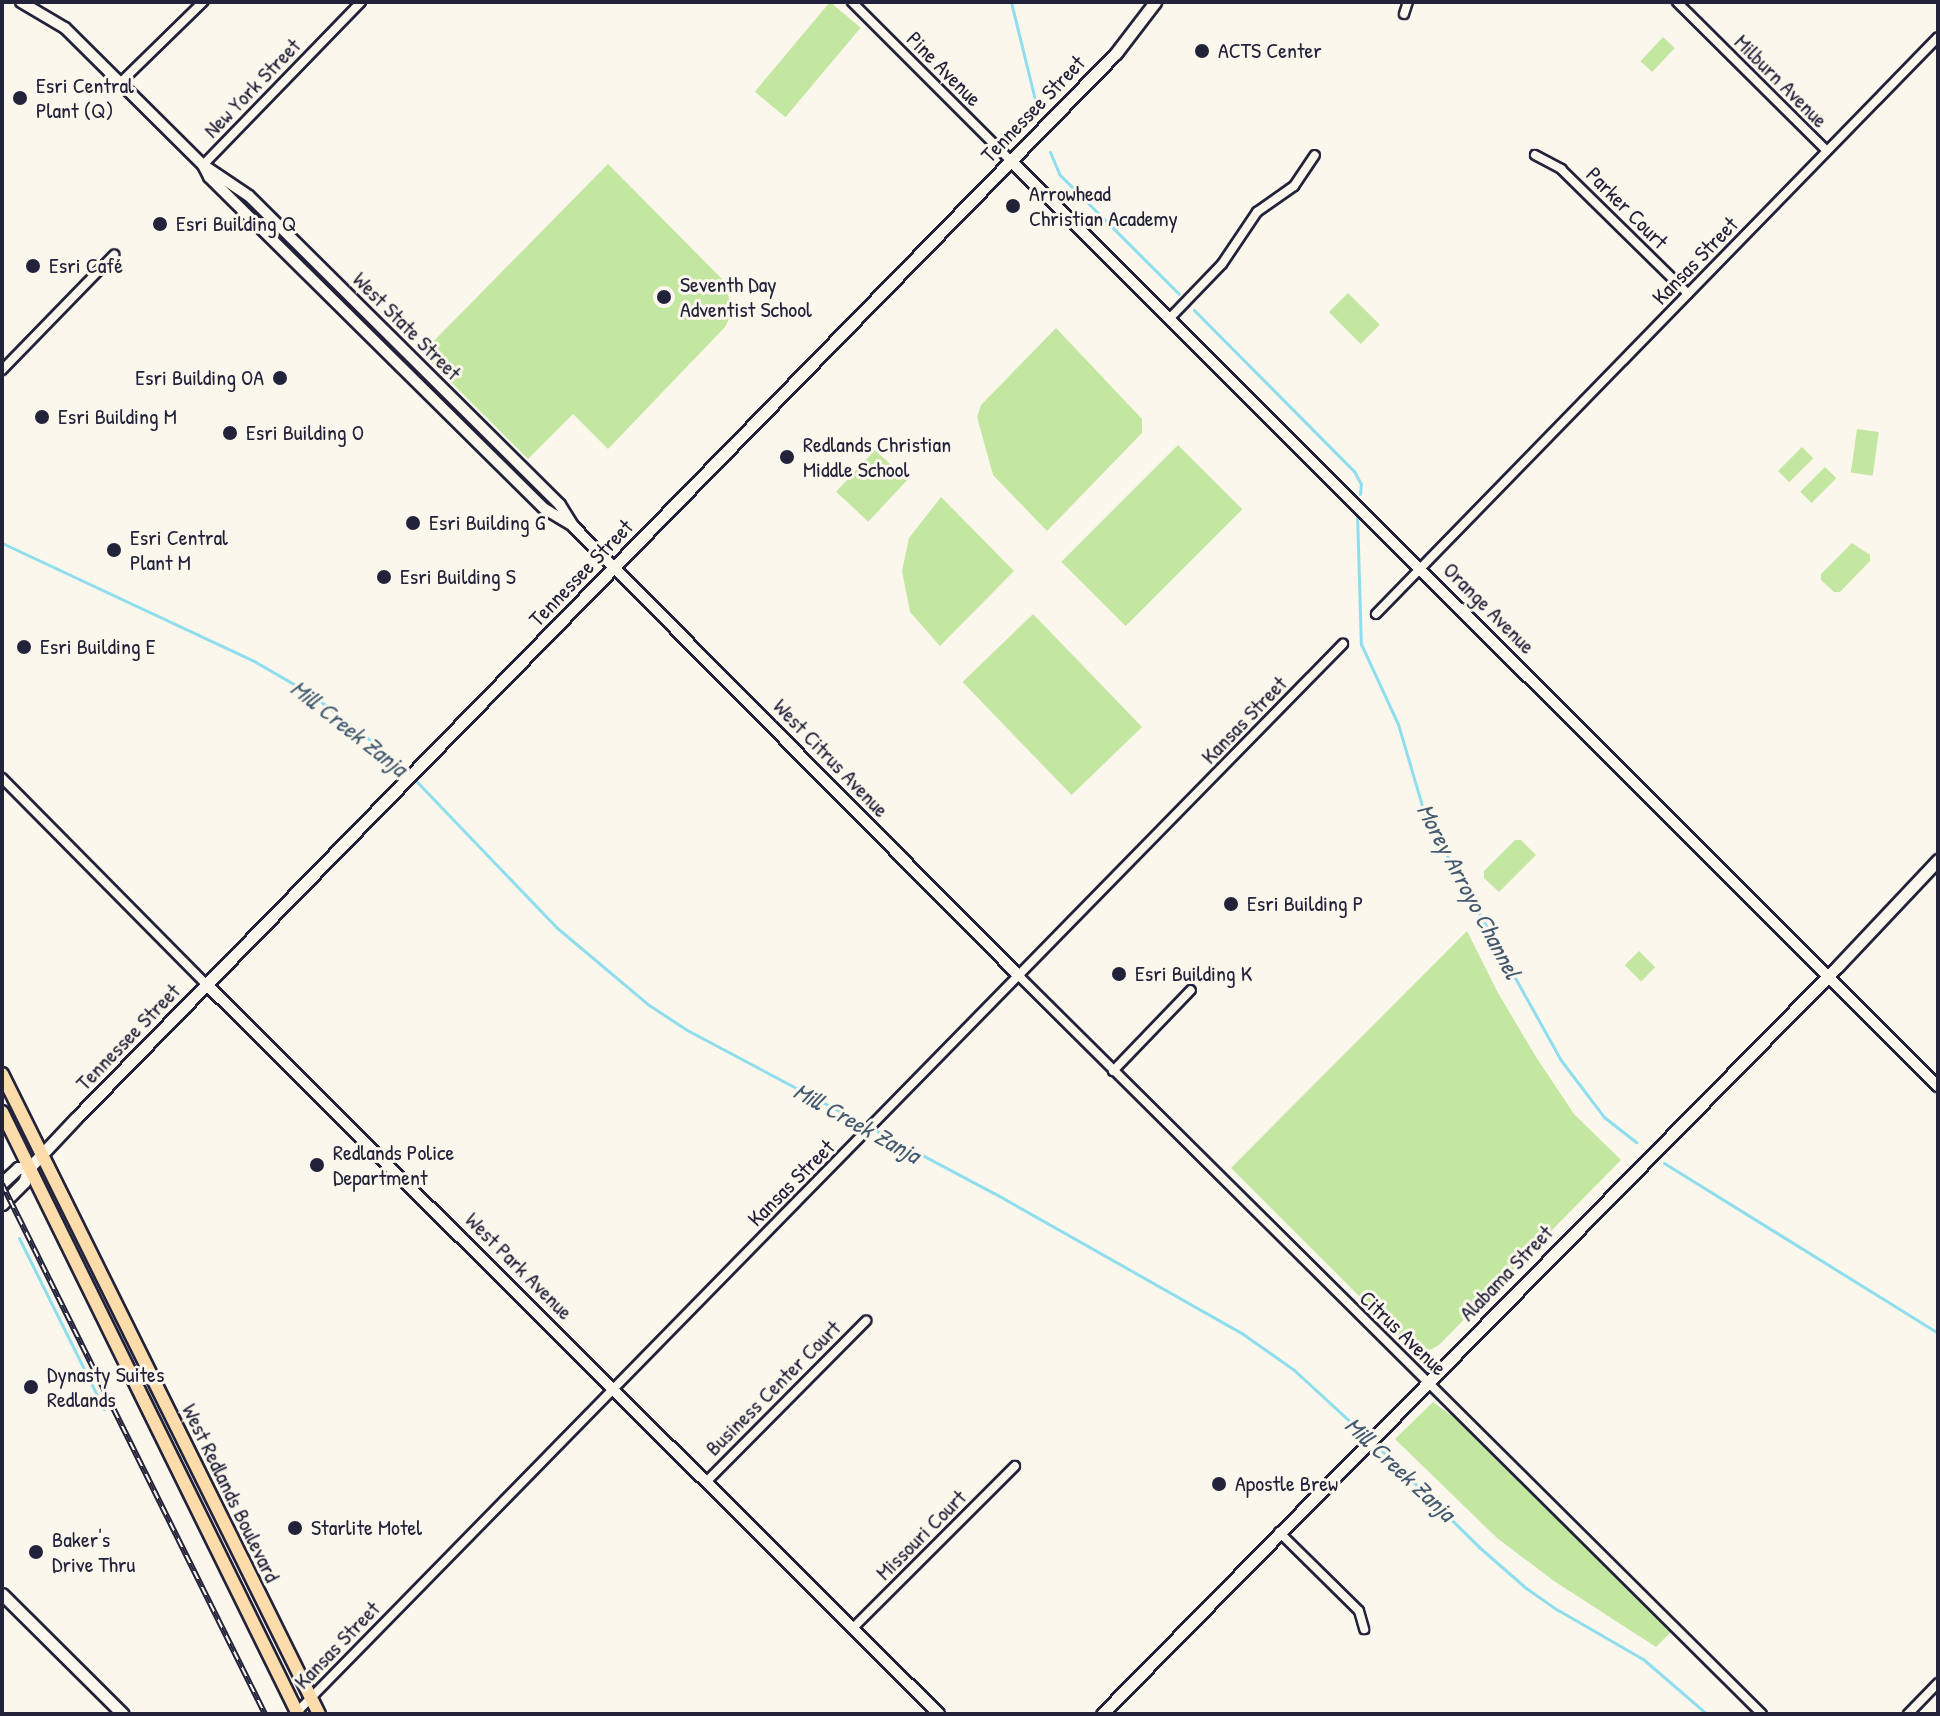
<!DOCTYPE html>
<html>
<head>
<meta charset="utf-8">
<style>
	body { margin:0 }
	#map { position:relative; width:1940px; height:1716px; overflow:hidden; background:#fbf7ec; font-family:"Patrick Hand",sans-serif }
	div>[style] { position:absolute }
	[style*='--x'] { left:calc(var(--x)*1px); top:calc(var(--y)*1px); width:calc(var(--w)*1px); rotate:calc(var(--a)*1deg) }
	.green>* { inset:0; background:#c3e7a1; transform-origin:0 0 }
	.stream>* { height:3px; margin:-1.5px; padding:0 1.5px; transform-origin:1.5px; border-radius:1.5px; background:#8fdeee }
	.roads { filter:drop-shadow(2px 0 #22223b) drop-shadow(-2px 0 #22223b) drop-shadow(0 2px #22223b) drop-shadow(0 -2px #22223b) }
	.minor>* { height:8px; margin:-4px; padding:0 4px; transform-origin:4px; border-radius:4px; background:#fbf7ec }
	.tertiary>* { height:10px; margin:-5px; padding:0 5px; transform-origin:5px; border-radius:5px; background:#fbf7ec }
	.secondary>* { height:11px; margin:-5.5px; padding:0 5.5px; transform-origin:5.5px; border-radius:5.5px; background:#fbf7ec }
	.primary>* { height:12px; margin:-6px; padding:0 6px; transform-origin:6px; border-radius:6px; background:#fddcac }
	.rail>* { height:6px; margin-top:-3px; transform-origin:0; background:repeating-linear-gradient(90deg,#fbf7ec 0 9px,#22223b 0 18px); box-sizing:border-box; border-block:2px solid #22223b }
	.dots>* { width:22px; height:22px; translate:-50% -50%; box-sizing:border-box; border:4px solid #fbf7ec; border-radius:50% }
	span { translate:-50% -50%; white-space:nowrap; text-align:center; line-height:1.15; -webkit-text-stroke:6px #fbf7ec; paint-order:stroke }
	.poi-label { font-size:22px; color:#22223b }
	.left { translate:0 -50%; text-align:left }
	.right { translate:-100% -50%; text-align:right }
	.street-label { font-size:22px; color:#22223b }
	.water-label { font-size:24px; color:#435a71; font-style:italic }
	.frame { position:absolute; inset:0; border:4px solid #22223b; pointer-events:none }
</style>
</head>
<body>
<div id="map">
	<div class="green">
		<i style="left:830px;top:2px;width:40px;height:117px;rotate:40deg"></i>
		<i style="left:1663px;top:37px;width:16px;height:33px;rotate:43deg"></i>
		<i style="clip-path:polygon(608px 164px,724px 281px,731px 305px,730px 317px,725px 327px,608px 449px,573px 414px,528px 459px,422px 353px)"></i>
		<i style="left:1348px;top:293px;width:45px;height:27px;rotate:45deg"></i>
		<i style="clip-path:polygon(1056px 328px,1142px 419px,1142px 433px,1047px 531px,993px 475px,977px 417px,981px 405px)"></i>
		<i style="left:1857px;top:429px;width:22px;height:44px;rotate:8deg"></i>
		<i style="left:1178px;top:445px;width:91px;height:165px;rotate:45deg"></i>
		<i style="left:1802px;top:447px;width:16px;height:34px;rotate:45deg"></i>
		<i style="left:875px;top:450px;width:44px;height:57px;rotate:43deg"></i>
		<i style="left:1825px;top:467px;width:16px;height:35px;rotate:45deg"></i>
		<i style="clip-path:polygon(941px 497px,1014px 571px,940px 646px,910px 612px,902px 571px,909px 538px)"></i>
		<i style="clip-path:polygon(1852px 543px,1870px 555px,1870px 561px,1840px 592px,1834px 592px,1821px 580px,1821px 574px)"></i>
		<i style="left:1033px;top:614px;width:157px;height:98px;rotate:46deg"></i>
		<i style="clip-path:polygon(1515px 840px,1521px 840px,1536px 855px,1499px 892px,1484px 878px,1484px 871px)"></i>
		<i style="clip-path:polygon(1467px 931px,1498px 993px,1536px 1057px,1574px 1114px,1621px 1160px,1439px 1345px,1419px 1356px,1231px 1168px)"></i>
		<i style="left:1639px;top:951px;width:23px;height:20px;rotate:45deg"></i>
		<i style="clip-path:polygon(1433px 1402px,1475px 1433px,1671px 1632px,1656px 1647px,1554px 1581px,1497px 1538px,1395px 1439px)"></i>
	</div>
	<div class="stream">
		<i style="--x:1011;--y:2;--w:113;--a:76.2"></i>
		<i style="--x:1050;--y:152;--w:25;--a:67"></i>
		<i style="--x:1060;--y:175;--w:168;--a:45"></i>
		<i style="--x:1194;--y:310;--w:227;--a:45.2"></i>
		<i style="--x:1354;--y:471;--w:15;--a:62"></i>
		<i style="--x:1361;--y:484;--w:10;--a:96"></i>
		<i style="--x:1357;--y:513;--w:131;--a:88.3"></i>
		<i style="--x:1361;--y:644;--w:88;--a:65.2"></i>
		<i style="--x:1398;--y:724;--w:96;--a:73.6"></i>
		<i style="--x:1425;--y:816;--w:278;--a:60.9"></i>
		<i style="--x:1560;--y:1059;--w:73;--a:52.8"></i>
		<i style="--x:1604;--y:1117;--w:41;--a:38"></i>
		<i style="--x:2;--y:543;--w:278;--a:25.1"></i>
		<i style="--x:254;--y:661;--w:66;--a:30.1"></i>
		<i style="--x:311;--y:694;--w:109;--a:37.9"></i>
		<i style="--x:397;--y:761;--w:230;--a:46.2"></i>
		<i style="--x:556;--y:927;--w:121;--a:40"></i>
		<i style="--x:649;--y:1005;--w:45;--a:33.3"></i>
		<i style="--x:687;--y:1030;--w:348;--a:28"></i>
		<i style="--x:994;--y:1193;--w:286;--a:29.5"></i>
		<i style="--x:1243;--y:1334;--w:62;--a:35.2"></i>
		<i style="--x:1294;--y:1370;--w:100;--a:42.6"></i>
		<i style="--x:1664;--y:1163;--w:322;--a:31.8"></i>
		<i style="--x:19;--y:1238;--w:191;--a:63.6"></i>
		<i style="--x:1374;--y:1443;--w:148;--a:44.7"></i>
		<i style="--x:1479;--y:1547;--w:62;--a:41.1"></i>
		<i style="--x:1526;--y:1588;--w:39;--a:35"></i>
		<i style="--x:1558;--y:1610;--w:98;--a:30"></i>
		<i style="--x:1643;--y:1659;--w:84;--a:40.7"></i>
	</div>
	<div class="roads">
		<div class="minor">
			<i style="--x:852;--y:2;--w:225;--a:45"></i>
			<i style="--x:1677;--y:2;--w:211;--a:44.8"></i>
			<i style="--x:1404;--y:14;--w:13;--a:-72"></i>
			<i style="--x:121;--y:82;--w:115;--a:-44.3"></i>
			<i style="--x:1535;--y:155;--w:30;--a:28"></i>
			<i style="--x:1561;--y:169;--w:178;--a:44.5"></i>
			<i style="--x:203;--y:165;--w:227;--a:-45.9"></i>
			<i style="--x:1170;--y:318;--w:75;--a:-46.1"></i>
			<i style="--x:1222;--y:264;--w:63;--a:-56.1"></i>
			<i style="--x:1257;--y:212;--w:45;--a:-35.1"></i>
			<i style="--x:1294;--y:186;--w:37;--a:-56"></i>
			<i style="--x:2;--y:370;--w:161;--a:-45.8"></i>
			<i style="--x:1376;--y:614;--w:805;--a:-45.75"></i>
			<i style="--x:2;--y:778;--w:290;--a:45.3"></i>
			<i style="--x:1019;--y:976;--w:1047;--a:44.81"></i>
			<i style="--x:1113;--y:1071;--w:112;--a:-46.1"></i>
			<i style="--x:707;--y:1481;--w:226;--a:-45.2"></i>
			<i style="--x:1279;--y:1532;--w:112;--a:44.6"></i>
			<i style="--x:1359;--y:1611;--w:19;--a:74"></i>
			<i style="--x:853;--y:1628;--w:229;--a:-45"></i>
			<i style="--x:297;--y:1712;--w:1495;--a:-45.6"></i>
			<i style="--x:1908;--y:1714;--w:43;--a:-45.9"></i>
		</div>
		<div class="tertiary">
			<i style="--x:21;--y:2;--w:51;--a:30.6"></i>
			<i style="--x:65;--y:28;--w:194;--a:44.8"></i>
			<i style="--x:203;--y:165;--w:55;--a:34"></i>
			<i style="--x:249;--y:196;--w:438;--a:44.8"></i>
			<i style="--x:560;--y:505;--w:25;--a:58"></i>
			<i style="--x:573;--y:526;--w:634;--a:45.26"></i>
			<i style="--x:1011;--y:161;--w:1310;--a:44.94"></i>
			<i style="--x:204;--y:167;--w:11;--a:63"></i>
			<i style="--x:209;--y:177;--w:472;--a:44.7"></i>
			<i style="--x:545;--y:509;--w:29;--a:31"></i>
			<i style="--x:206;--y:984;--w:1034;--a:44.88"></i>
		</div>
		<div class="secondary">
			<i style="--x:2;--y:1183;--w:22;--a:-43"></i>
			<i style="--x:18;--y:1168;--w:11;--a:0"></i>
			<i style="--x:2;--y:1204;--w:31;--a:-45"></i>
			<i style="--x:24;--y:1182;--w:15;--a:-70"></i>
			<i style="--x:29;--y:1168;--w:69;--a:-46.8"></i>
			<i style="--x:76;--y:1118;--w:1489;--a:-45.68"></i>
			<i style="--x:1116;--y:53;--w:64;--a:-52.6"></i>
			<i style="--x:2;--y:1594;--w:170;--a:44.8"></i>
			<i style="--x:1102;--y:1714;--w:1049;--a:-45.46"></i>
			<i style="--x:1838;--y:966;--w:146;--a:-46.7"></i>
		</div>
		<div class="primary">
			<i style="--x:2;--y:1074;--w:714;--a:63.65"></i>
			<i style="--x:2;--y:1112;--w:671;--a:63.82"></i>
		</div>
	</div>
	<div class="rail">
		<i style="--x:2;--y:1184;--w:592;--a:63.61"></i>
	</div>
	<div class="dots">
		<i style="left:1202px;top:51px;background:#22223b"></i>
		<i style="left:20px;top:98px;background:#22223b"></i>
		<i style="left:1013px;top:206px;background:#22223b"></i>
		<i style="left:160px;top:224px;background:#22223b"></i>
		<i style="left:33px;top:266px;background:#22223b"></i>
		<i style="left:664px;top:297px;background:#22223b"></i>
		<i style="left:280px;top:378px;background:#22223b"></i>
		<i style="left:42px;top:417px;background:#22223b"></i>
		<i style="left:230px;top:433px;background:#22223b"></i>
		<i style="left:787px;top:457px;background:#22223b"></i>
		<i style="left:413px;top:523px;background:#22223b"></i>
		<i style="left:114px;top:550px;background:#22223b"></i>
		<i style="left:384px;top:577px;background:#22223b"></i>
		<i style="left:24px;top:647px;background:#22223b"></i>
		<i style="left:1231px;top:904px;background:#22223b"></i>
		<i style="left:1119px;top:974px;background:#22223b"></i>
		<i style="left:317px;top:1165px;background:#22223b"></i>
		<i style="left:31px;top:1387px;background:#22223b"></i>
		<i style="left:1219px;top:1484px;background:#22223b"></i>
		<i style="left:295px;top:1528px;background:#22223b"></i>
		<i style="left:36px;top:1552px;background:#22223b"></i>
	</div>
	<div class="poi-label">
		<span class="left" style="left:1218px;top:51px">ACTS Center</span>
		<span class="left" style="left:36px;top:98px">Esri Central<br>Plant (Q)</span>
		<span class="left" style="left:1029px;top:206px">Arrowhead<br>Christian Academy</span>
		<span class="left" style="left:176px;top:224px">Esri Building Q</span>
		<span class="left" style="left:49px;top:266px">Esri Café</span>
		<span class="left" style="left:680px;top:297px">Seventh Day<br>Adventist School</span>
		<span class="right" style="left:264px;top:378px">Esri Building OA</span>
		<span class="left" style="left:58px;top:417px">Esri Building M</span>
		<span class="left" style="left:246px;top:433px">Esri Building O</span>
		<span class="left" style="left:803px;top:457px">Redlands Christian<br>Middle School</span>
		<span class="left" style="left:429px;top:523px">Esri Building G</span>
		<span class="left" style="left:130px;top:550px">Esri Central<br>Plant M</span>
		<span class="left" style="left:400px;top:577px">Esri Building S</span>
		<span class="left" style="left:40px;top:647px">Esri Building E</span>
		<span class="left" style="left:1247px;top:904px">Esri Building P</span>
		<span class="left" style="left:1135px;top:974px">Esri Building K</span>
		<span class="left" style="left:333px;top:1165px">Redlands Police<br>Department</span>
		<span class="left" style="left:47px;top:1387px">Dynasty Suites<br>Redlands</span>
		<span class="left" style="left:1235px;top:1484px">Apostle Brew</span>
		<span class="left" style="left:311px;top:1528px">Starlite Motel</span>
		<span class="left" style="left:52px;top:1552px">Baker's<br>Drive Thru</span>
	</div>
	<div class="street-label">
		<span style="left:944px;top:69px;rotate:45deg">Pine Avenue</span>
		<span style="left:1781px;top:81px;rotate:45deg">Milburn Avenue</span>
		<span style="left:252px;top:88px;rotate:-46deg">New York Street</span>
		<span style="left:1033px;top:109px;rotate:-46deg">Tennessee Street</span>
		<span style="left:1627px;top:208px;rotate:45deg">Parker Court</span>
		<span style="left:1695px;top:261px;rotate:-46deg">Kansas Street</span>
		<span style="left:407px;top:326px;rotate:45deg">West State Street</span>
		<span style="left:581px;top:573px;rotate:-46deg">Tennessee Street</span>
		<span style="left:1489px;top:608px;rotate:45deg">Orange Avenue</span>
		<span style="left:1244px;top:720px;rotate:-46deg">Kansas Street</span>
		<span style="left:831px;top:758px;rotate:46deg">West Citrus Avenue</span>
		<span style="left:128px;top:1037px;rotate:-46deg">Tennessee Street</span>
		<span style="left:791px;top:1183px;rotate:-45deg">Kansas Street</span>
		<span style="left:519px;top:1266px;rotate:45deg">West Park Avenue</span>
		<span style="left:1506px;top:1273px;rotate:-46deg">Alabama Street</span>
		<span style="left:1403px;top:1333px;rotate:44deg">Citrus Avenue</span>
		<span style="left:773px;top:1388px;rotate:-45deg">Business Center Court</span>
		<span style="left:231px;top:1493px;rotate:64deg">West Redlands Boulevard</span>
		<span style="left:921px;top:1535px;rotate:-45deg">Missouri Court</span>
		<span style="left:337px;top:1645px;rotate:-46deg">Kansas Street</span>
	</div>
	<div class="water-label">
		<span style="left:349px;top:728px;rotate:38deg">Mill Creek Zanja</span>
		<span style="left:1469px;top:891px;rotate:62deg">Morey Arroyo Channel</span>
		<span style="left:857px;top:1123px;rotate:29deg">Mill Creek Zanja</span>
		<span style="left:1400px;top:1469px;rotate:43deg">Mill Creek Zanja</span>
	</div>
	<div class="frame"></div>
</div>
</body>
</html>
